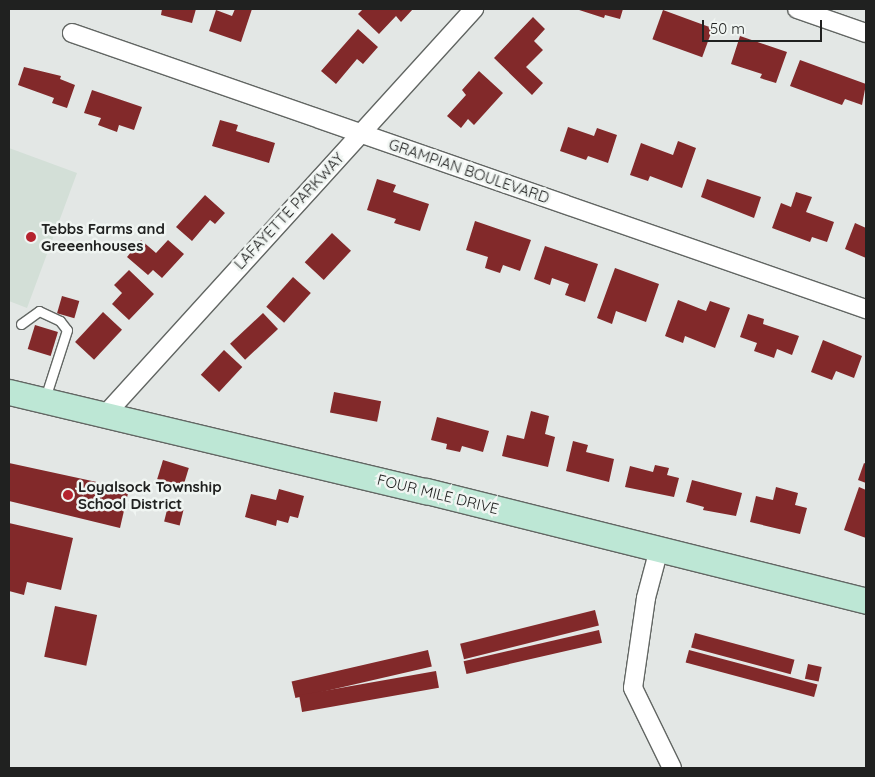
<!DOCTYPE html>
<html>
<head>
<meta charset="utf-8">
<style>
	body { margin:0 }
	#map { position:relative; width:875px; height:777px; overflow:hidden; background:#e3e7e5; font-family:Quicksand,sans-serif }
	div>[style] { position:absolute }
	[style*='--x'] { left:calc(var(--x)*1px); top:calc(var(--y)*1px); width:calc(var(--w)*1px); rotate:calc(var(--a)*1deg) }
	.built>* { inset:0; background:#d3dfd7 }
	.building>* { inset:0; background:#82292a; transform-origin:0 0 }
	.roads { filter:drop-shadow(1px 0 #626663) drop-shadow(-1px 0 #626663) drop-shadow(0 1px #626663) drop-shadow(0 -1px #626663) }
	.lane>* { height:9px; margin:-4.5px; padding:0 4.5px; transform-origin:4.5px; border-radius:4.5px; background:#fff }
	.street>* { height:18px; margin:-9px; padding:0 9px; transform-origin:9px; border-radius:9px; background:#fff }
	.secondary>* { height:25px; margin:-12.5px; padding:0 12.5px; transform-origin:12.5px; border-radius:12.5px; background:#bde7d5 }
	.dots>* { width:14px; height:14px; translate:-50% -50%; box-sizing:border-box; border:2px solid #f0f5f2; border-radius:50% }
	span { translate:-50% -50%; white-space:nowrap; text-align:center; line-height:1.15; -webkit-text-stroke:5px #f0f5f2; paint-order:stroke }
	.street-label { font-size:15px; color:#202120 }
	.poi-label { font-size:15px; color:#202120; font-weight:700 }
	.left { translate:0 -50%; text-align:left }
	.frame { position:absolute; inset:0; border:10px solid #202120; pointer-events:none }
	.scale { position:absolute; left:702px; top:20px; width:120px; height:22px; box-sizing:border-box; border:2px solid #202120; border-top:0; padding-left:6px; font-size:15px; line-height:18px; white-space:nowrap; color:#202120; -webkit-text-stroke:4px #f0f5f2; paint-order:stroke }
</style>
</head>
<body>
<div id="map">
	<div class="built">
		<i style="clip-path:polygon(9px 148px,77px 173px,27px 308px,9px 301px)"></i>
	</div>
	<div class="building">
		<i style="clip-path:polygon(162px 9px,196px 9px,192px 23px,161px 15px)"></i>
		<i style="clip-path:polygon(235px 9px,252px 9px,241px 42px,209px 31px,216px 10px,232px 16px)"></i>
		<i style="clip-path:polygon(363px 9px,413px 9px,401px 22px,396px 16px,379px 34px,358px 14px)"></i>
		<i style="clip-path:polygon(576px 9px,623px 9px,620px 19px,605px 15px,604px 18px)"></i>
		<i style="left:663px;top:10px;width:53px;height:31px;rotate:20deg"></i>
		<i style="clip-path:polygon(533px 17px,545px 29px,534px 41px,543px 50px,526px 67px,543px 83px,532px 95px,494px 58px)"></i>
		<i style="clip-path:polygon(358px 29px,378px 47px,363px 64px,357px 59px,336px 84px,321px 71px)"></i>
		<i style="clip-path:polygon(740px 36px,787px 52px,776px 83px,760px 78px,762px 74px,731px 64px)"></i>
		<i style="clip-path:polygon(800px 60px,866px 84px,862px 105px,845px 99px,842px 105px,790px 86px)"></i>
		<i style="clip-path:polygon(24px 67px,61px 76px,60px 79px,75px 85px,67px 108px,52px 103px,54px 98px,18px 85px)"></i>
		<i style="clip-path:polygon(479px 71px,503px 93px,474px 125px,468px 119px,461px 128px,447px 116px,466px 95px,462px 90px)"></i>
		<i style="clip-path:polygon(92px 90px,142px 107px,134px 130px,119px 125px,117px 132px,98px 125px,101px 118px,84px 113px)"></i>
		<i style="clip-path:polygon(220px 120px,238px 125px,236px 131px,275px 143px,269px 163px,212px 146px)"></i>
		<i style="clip-path:polygon(568px 127px,594px 136px,597px 128px,617px 135px,608px 163px,588px 156px,586px 160px,560px 151px)"></i>
		<i style="clip-path:polygon(678px 141px,696px 148px,682px 188px,650px 176px,648px 181px,630px 175px,641px 143px,673px 155px)"></i>
		<i style="clip-path:polygon(377px 179px,396px 185px,393px 192px,429px 204px,420px 231px,394px 223px,396px 219px,367px 210px)"></i>
		<i style="clip-path:polygon(707px 179px,761px 197px,754px 218px,701px 197px)"></i>
		<i style="clip-path:polygon(796px 192px,812px 197px,806px 212px,834px 222px,827px 242px,812px 237px,810px 242px,772px 228px,781px 203px,791px 207px)"></i>
		<i style="clip-path:polygon(205px 195px,225px 213px,215px 224px,210px 220px,192px 241px,176px 227px)"></i>
		<i style="clip-path:polygon(475px 221px,531px 240px,520px 271px,503px 265px,500px 273px,485px 268px,488px 257px,466px 250px)"></i>
		<i style="clip-path:polygon(855px 223px,866px 228px,866px 258px,845px 249px)"></i>
		<i style="left:332px;top:233px;width:26px;height:40px;rotate:43deg"></i>
		<i style="clip-path:polygon(141px 240px,156px 253px,168px 240px,184px 254px,162px 278px,153px 270px,148px 275px,127px 257px)"></i>
		<i style="clip-path:polygon(545px 246px,598px 264px,585px 302px,565px 295px,569px 284px,552px 278px,550px 285px,534px 279px)"></i>
		<i style="clip-path:polygon(615px 268px,659px 284px,646px 322px,616px 311px,612px 324px,597px 318px)"></i>
		<i style="clip-path:polygon(129px 270px,154px 294px,129px 320px,112px 304px,122px 293px,114px 285px)"></i>
		<i style="left:293px;top:277px;width:24px;height:40px;rotate:42deg"></i>
		<i style="left:62px;top:296px;width:18px;height:18px;rotate:16deg"></i>
		<i style="clip-path:polygon(678px 300px,706px 311px,710px 301px,730px 308px,715px 348px,685px 336px,683px 343px,665px 336px)"></i>
		<i style="left:103px;top:312px;width:26px;height:41px;rotate:43deg"></i>
		<i style="left:263px;top:313px;width:22px;height:45px;rotate:47deg"></i>
		<i style="clip-path:polygon(748px 314px,764px 319px,763px 324px,799px 336px,792px 355px,777px 349px,774px 358px,754px 351px,757px 343px,740px 337px)"></i>
		<i style="left:35px;top:325px;width:24px;height:25px;rotate:17deg"></i>
		<i style="clip-path:polygon(823px 340px,862px 356px,854px 378px,836px 371px,832px 380px,811px 372px)"></i>
		<i style="left:224px;top:350px;width:25px;height:34px;rotate:43deg"></i>
		<i style="left:334px;top:392px;width:48px;height:21px;rotate:11deg"></i>
		<i style="clip-path:polygon(531px 411px,549px 416px,545px 434px,555px 437px,548px 467px,502px 456px,507px 435px,524px 439px)"></i>
		<i style="clip-path:polygon(437px 417px,489px 431px,483px 452px,462px 446px,460px 452px,446px 449px,447px 444px,431px 440px)"></i>
		<i style="clip-path:polygon(573px 441px,588px 445px,586px 452px,614px 459px,609px 482px,566px 471px)"></i>
		<i style="left:163px;top:460px;width:27px;height:20px;rotate:17deg"></i>
		<i style="clip-path:polygon(9px 463px,129px 489px,120px 528px,9px 501px)"></i>
		<i style="clip-path:polygon(864px 463px,866px 464px,866px 483px,858px 480px)"></i>
		<i style="clip-path:polygon(655px 465px,669px 468px,667px 475px,679px 478px,674px 497px,625px 487px,630px 466px,653px 472px)"></i>
		<i style="clip-path:polygon(692px 480px,742px 493px,736px 516px,703px 510px,704px 507px,686px 502px)"></i>
		<i style="clip-path:polygon(776px 487px,798px 493px,795px 505px,807px 508px,800px 534px,750px 522px,756px 496px,773px 500px)"></i>
		<i style="clip-path:polygon(859px 487px,866px 490px,866px 538px,844px 530px)"></i>
		<i style="clip-path:polygon(279px 489px,304px 496px,298px 518px,290px 516px,288px 523px,277px 520px,276px 526px,245px 517px,251px 494px,276px 500px)"></i>
		<i style="left:168px;top:506px;width:16px;height:16px;rotate:14deg"></i>
		<i style="clip-path:polygon(9px 523px,73px 538px,61px 590px,27px 582px,24px 595px,9px 591px)"></i>
		<i style="left:55px;top:606px;width:43px;height:52px;rotate:12deg"></i>
		<i style="left:595px;top:610px;width:16px;height:139px;rotate:76deg"></i>
		<i style="left:599px;top:630px;width:13px;height:139px;rotate:77deg"></i>
		<i style="left:695px;top:633px;width:103px;height:15px;rotate:15deg"></i>
		<i style="left:428px;top:650px;width:17px;height:140px;rotate:77deg"></i>
		<i style="left:689px;top:650px;width:133px;height:13px;rotate:15deg"></i>
		<i style="left:808px;top:664px;width:14px;height:15px;rotate:12deg"></i>
		<i style="left:436px;top:671px;width:17px;height:139px;rotate:80deg"></i>
	</div>
	<div class="roads">
		<div class="lane">
			<i style="--x:21;--y:324;--w:22;--a:-36"></i>
			<i style="--x:39;--y:311;--w:23;--a:25"></i>
			<i style="--x:60;--y:321;--w:11;--a:52"></i>
			<i style="--x:67;--y:330;--w:71;--a:107.9"></i>
		</div>
		<div class="street">
			<i style="--x:797;--y:9;--w:73;--a:19.2"></i>
			<i style="--x:72;--y:33;--w:841;--a:19.17"></i>
			<i style="--x:105;--y:415;--w:549;--a:-47.73"></i>
			<i style="--x:659;--y:549;--w:51;--a:104.9"></i>
			<i style="--x:646;--y:598;--w:91;--a:98.2"></i>
			<i style="--x:633;--y:688;--w:89;--a:64"></i>
		</div>
		<div class="secondary">
			<i style="--x:9;--y:392;--w:429;--a:13.4"></i>
			<i style="--x:426;--y:491;--w:454;--a:14"></i>
		</div>
	</div>
	<div class="dots">
		<i style="left:31px;top:237px;background:#b5232e"></i>
		<i style="left:68px;top:495px;background:#b5232e"></i>
	</div>
	<div class="street-label">
		<span style="left:469px;top:171px;rotate:19deg">GRAMPIAN BOULEVARD</span>
		<span style="left:289px;top:211px;rotate:-47deg">LAFAYETTE PARKWAY</span>
		<span style="left:438px;top:494px;rotate:14deg">FOUR MILE DRIVE</span>
	</div>
	<div class="poi-label">
		<span class="left" style="left:41px;top:237px">Tebbs Farms and<br>Greeenhouses</span>
		<span class="left" style="left:78px;top:495px">Loyalsock Township<br>School District</span>
	</div>
	<div class="frame"></div>
	<div class="scale">50 m</div>
</div>
</body>
</html>
